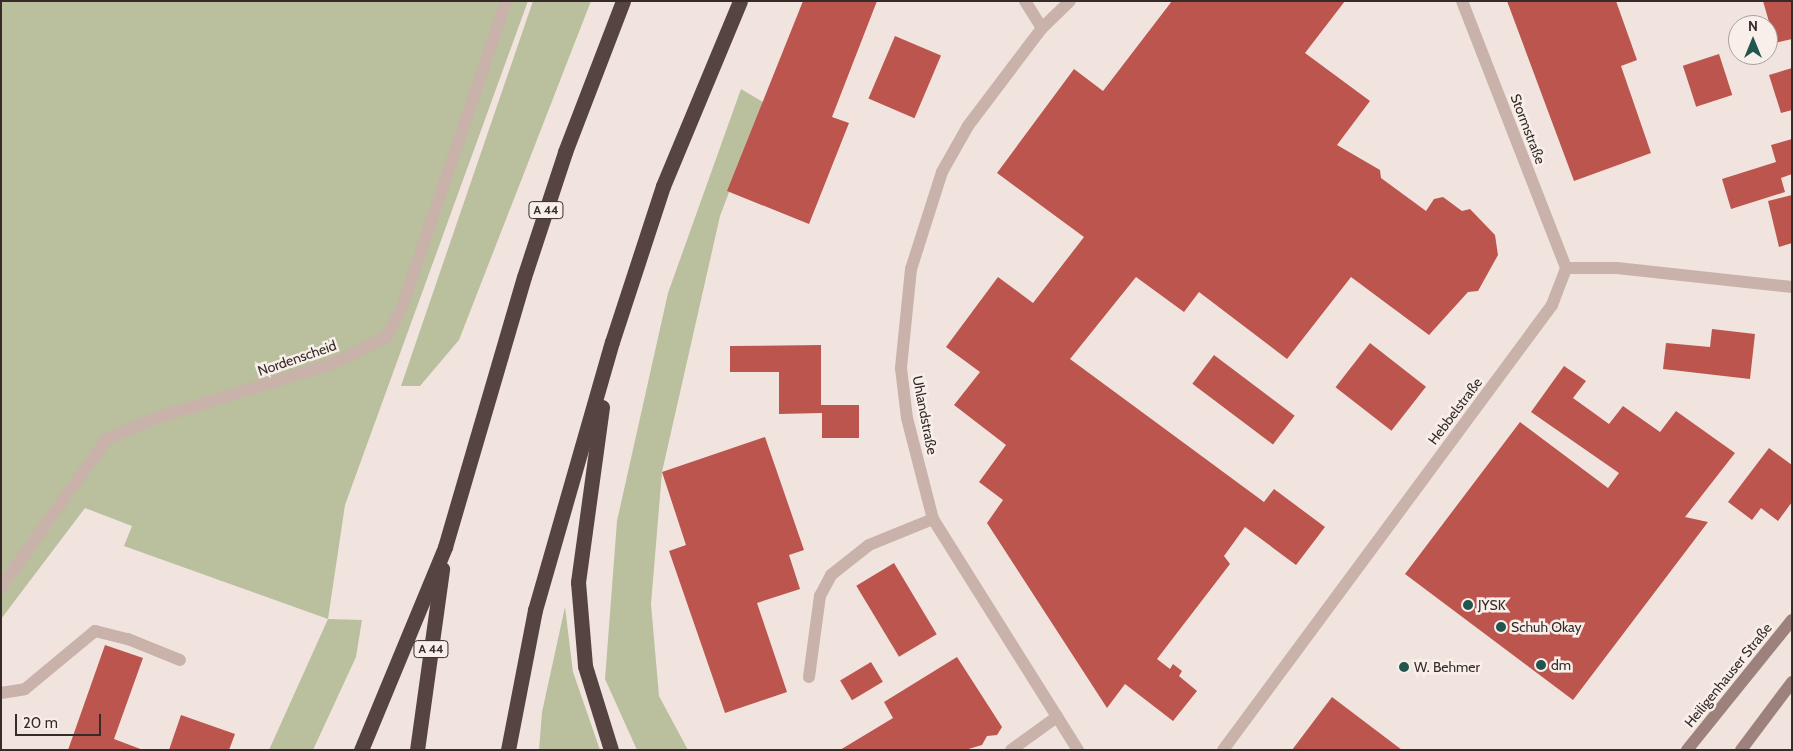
<!DOCTYPE html>
<html>
<head>
<meta charset="utf-8">
<style>
	body { margin:0 }
	#map { position:relative; width:1793px; height:751px; overflow:hidden; background:#f1e4de; font-family:Cabin,sans-serif }
	div>[style] { position:absolute }
	[style*='--x'] { left:calc(var(--x)*1px); top:calc(var(--y)*1px); width:calc(var(--w)*1px); rotate:calc(var(--a)*1deg) }
	.green>* { inset:0; background:#babf9e }
	.building>* { inset:0; background:#bd554f; transform-origin:0 0 }
	.service>* { height:12px; margin:-6px; padding:0 6px; transform-origin:6px; border-radius:6px; background:#c8b2aa }
	.minor>* { height:12px; margin:-6px; padding:0 6px; transform-origin:6px; border-radius:6px; background:#c8b2aa }
	.secondary>* { height:12px; margin:-6px; padding:0 6px; transform-origin:6px; border-radius:6px; background:#9c817c }
	.motorway>* { height:15px; margin:-7.5px; padding:0 7.5px; transform-origin:7.5px; border-radius:7.5px; background:#564441 }
	.dots>* { width:14px; height:14px; translate:-50% -50%; box-sizing:border-box; border:2px solid #f8efea; border-radius:50% }
	span { translate:-50% -50%; white-space:nowrap; text-align:center; line-height:1.15; -webkit-text-stroke:5px #f8efea; paint-order:stroke }
	.shield-label span { padding:1px 4px; background:#f8efea; border:1px solid; border-radius:4px; -webkit-text-stroke-width:0 }
	.shield-label { font-size:12px; color:#362b29; font-weight:700 }
	.street-label { font-size:14px; color:#362b29 }
	.poi-label { font-size:14px; color:#362b29 }
	.left { translate:0 -50%; text-align:left }
	.frame { position:absolute; inset:0; border:2px solid #362b29; pointer-events:none }
	.north { position:absolute; left:1728px; top:15px; width:50px; height:50px; box-sizing:border-box; background:#f8efea; border:1px solid #aaa19d; border-radius:50%; rotate:0deg; font-size:14px; font-weight:700; line-height:20px; text-align:center; color:#362b29 }
	.north::after { content:''; display:block; margin:auto; width:18px; height:22px; background:#21554e; clip-path:polygon(50% 0,100% 100%,50% 72%,0 100%) }
	.scale { position:absolute; left:15px; top:714px; width:86px; height:22px; box-sizing:border-box; border:2px solid #362b29; border-top:0; padding-left:6px; font-size:15px; line-height:18px; white-space:nowrap; color:#362b29; -webkit-text-stroke:4px #f8efea; paint-order:stroke }
</style>
</head>
<body>
<div id="map">
	<div class="green">
		<i style="clip-path:polygon(1px 1px,528px 1px,345px 505px,328px 619px,362px 620px,356px 657px,313px 750px,269px 750px,328px 619px,124px 546px,132px 526px,85px 508px,1px 619px)"></i>
		<i style="clip-path:polygon(533px 1px,591px 1px,459px 340px,420px 386px,401px 386px)"></i>
		<i style="clip-path:polygon(741px 89px,763px 102px,720px 216px,662px 472px,651px 604px,659px 696px,688px 750px,637px 750px,605px 679px,617px 521px,668px 293px)"></i>
		<i style="clip-path:polygon(565px 607px,573px 672px,600px 750px,539px 750px,542px 712px)"></i>
	</div>
	<div class="building">
		<i style="clip-path:polygon(803px 1px,877px 1px,832px 117px,849px 123px,809px 224px,727px 191px)"></i>
		<i style="clip-path:polygon(1172px 1px,1345px 1px,1305px 53px,1370px 101px,1337px 145px,1380px 170px,1381px 178px,1426px 211px,1434px 199px,1443px 197px,1462px 211px,1470px 209px,1495px 235px,1498px 255px,1478px 291px,1468px 292px,1429px 335px,1351px 277px,1287px 359px,1199px 292px,1184px 312px,1136px 277px,1070px 359px,1264px 502px,1274px 489px,1325px 527px,1296px 565px,1245px 527px,1224px 556px,1230px 564px,1157px 659px,1170px 669px,1173px 664px,1182px 671px,1179px 676px,1197px 691px,1173px 721px,1125px 684px,1107px 708px,987px 523px,1003px 500px,979px 482px,1006px 445px,954px 405px,980px 372px,946px 347px,998px 277px,1033px 303px,1084px 237px,997px 173px,1074px 69px,1103px 91px)"></i>
		<i style="clip-path:polygon(1507px 1px,1616px 1px,1637px 60px,1621px 66px,1651px 153px,1574px 181px)"></i>
		<i style="clip-path:polygon(1763px 1px,1792px 1px,1792px 39px,1775px 43px)"></i>
		<i style="left:895px;top:36px;width:50px;height:68px;rotate:23deg"></i>
		<i style="left:1719px;top:54px;width:43px;height:38px;rotate:72deg"></i>
		<i style="clip-path:polygon(1792px 68px,1792px 110px,1781px 113px,1769px 75px)"></i>
		<i style="clip-path:polygon(1792px 139px,1792px 174px,1781px 178px,1785px 192px,1731px 209px,1722px 179px,1776px 162px,1771px 145px)"></i>
		<i style="clip-path:polygon(1792px 195px,1792px 243px,1779px 247px,1768px 201px)"></i>
		<i style="clip-path:polygon(1712px 329px,1755px 334px,1750px 379px,1663px 369px,1666px 343px,1710px 347px)"></i>
		<i style="left:1370px;top:343px;width:71px;height:56px;rotate:38deg"></i>
		<i style="clip-path:polygon(821px 345px,821px 405px,859px 405px,859px 438px,822px 438px,822px 413px,779px 414px,779px 372px,730px 372px,730px 346px)"></i>
		<i style="left:1214px;top:355px;width:101px;height:36px;rotate:37deg"></i>
		<i style="clip-path:polygon(1564px 366px,1586px 381px,1573px 398px,1609px 424px,1623px 406px,1660px 432px,1676px 411px,1735px 453px,1685px 517px,1708px 522px,1573px 700px,1405px 574px,1520px 422px,1608px 488px,1619px 473px,1531px 412px)"></i>
		<i style="clip-path:polygon(765px 437px,804px 550px,789px 555px,800px 589px,757px 603px,787px 692px,725px 713px,669px 551px,686px 545px,662px 472px)"></i>
		<i style="clip-path:polygon(1769px 448px,1792px 465px,1792px 502px,1778px 521px,1761px 508px,1752px 520px,1728px 502px)"></i>
		<i style="left:894px;top:563px;width:83px;height:44px;rotate:59deg"></i>
		<i style="clip-path:polygon(105px 645px,143px 658px,114px 739px,143px 750px,68px 750px)"></i>
		<i style="clip-path:polygon(957px 657px,1002px 727px,997px 735px,987px 736px,982px 745px,965px 750px,840px 750px,893px 718px,884px 702px)"></i>
		<i style="left:871px;top:662px;width:23px;height:36px;rotate:59deg"></i>
		<i style="clip-path:polygon(1332px 697px,1402px 750px,1292px 750px)"></i>
		<i style="clip-path:polygon(181px 715px,235px 734px,229px 750px,169px 750px)"></i>
	</div>
	<div class="service">
		<i style="--x:1;--y:587;--w:182;--a:-54.4"></i>
		<i style="--x:107;--y:439;--w:53;--a:-23.2"></i>
		<i style="--x:156;--y:418;--w:184;--a:-17.1"></i>
		<i style="--x:332;--y:364;--w:60;--a:-26.6"></i>
		<i style="--x:386;--y:337;--w:31;--a:-61"></i>
		<i style="--x:401;--y:310;--w:326;--a:-71.2"></i>
		<i style="--x:809;--y:677;--w:82;--a:-82.3"></i>
		<i style="--x:820;--y:596;--w:24;--a:-62"></i>
		<i style="--x:831;--y:575;--w:48;--a:-38.3"></i>
		<i style="--x:869;--y:545;--w:69;--a:-22.1"></i>
		<i style="--x:1;--y:693;--w:24;--a:-9"></i>
		<i style="--x:25;--y:689;--w:91;--a:-39.6"></i>
		<i style="--x:95;--y:631;--w:34;--a:14"></i>
		<i style="--x:128;--y:639;--w:56;--a:22"></i>
		<i style="--x:1011;--y:750;--w:57;--a:-35.7"></i>
	</div>
	<div class="minor">
		<i style="--x:1025;--y:1;--w:32;--a:58"></i>
		<i style="--x:1070;--y:1;--w:39;--a:136"></i>
		<i style="--x:1042;--y:28;--w:123;--a:127.1"></i>
		<i style="--x:968;--y:126;--w:53;--a:119.5"></i>
		<i style="--x:942;--y:172;--w:102;--a:107.7"></i>
		<i style="--x:911;--y:269;--w:100;--a:95.8"></i>
		<i style="--x:901;--y:368;--w:50;--a:83.2"></i>
		<i style="--x:907;--y:418;--w:104;--a:75.6"></i>
		<i style="--x:933;--y:519;--w:273;--a:57.9"></i>
		<i style="--x:1462;--y:1;--w:287;--a:68.7"></i>
		<i style="--x:1566;--y:268;--w:51;--a:0"></i>
		<i style="--x:1617;--y:268;--w:176;--a:6.2"></i>
		<i style="--x:1223;--y:750;--w:553;--a:-53.52"></i>
		<i style="--x:1552;--y:305;--w:40;--a:-69"></i>
	</div>
	<div class="secondary">
		<i style="--x:1687;--y:750;--w:167;--a:-51.1"></i>
		<i style="--x:1741;--y:750;--w:85;--a:-53.1"></i>
	</div>
	<div class="motorway">
		<i style="--x:602;--y:407;--w:177;--a:97.8"></i>
		<i style="--x:578;--y:582;--w:84;--a:85.2"></i>
		<i style="--x:585;--y:666;--w:88;--a:72.8"></i>
		<i style="--x:361;--y:750;--w:220;--a:-67.5"></i>
		<i style="--x:445;--y:547;--w:281;--a:-73.7"></i>
		<i style="--x:524;--y:277;--w:132;--a:-71.8"></i>
		<i style="--x:565;--y:152;--w:162;--a:-69"></i>
		<i style="--x:417;--y:750;--w:183;--a:-82.1"></i>
		<i style="--x:508;--y:750;--w:143;--a:-79.1"></i>
		<i style="--x:535;--y:610;--w:279;--a:-74"></i>
		<i style="--x:612;--y:342;--w:164;--a:-71.9"></i>
		<i style="--x:663;--y:186;--w:200;--a:-67.4"></i>
	</div>
	<div class="dots">
		<i style="left:1468px;top:605px;background:#21554e"></i>
		<i style="left:1501px;top:627px;background:#21554e"></i>
		<i style="left:1541px;top:665px;background:#21554e"></i>
		<i style="left:1404px;top:667px;background:#21554e"></i>
	</div>
	<div class="shield-label">
		<span style="left:546px;top:210px">A 44</span>
		<span style="left:431px;top:649px">A 44</span>
	</div>
	<div class="street-label">
		<span style="left:1528px;top:129px;rotate:69deg">Stormstraße</span>
		<span style="left:297px;top:358px;rotate:-19deg">Nordenscheid</span>
		<span style="left:1455px;top:411px;rotate:-53deg">Hebbelstraße</span>
		<span style="left:925px;top:415px;rotate:79deg">Uhlandstraße</span>
		<span style="left:1728px;top:675px;rotate:-51deg">Heiligenhauser Straße</span>
	</div>
	<div class="poi-label">
		<span class="left" style="left:1478px;top:605px">JYSK</span>
		<span class="left" style="left:1511px;top:627px">Schuh Okay</span>
		<span class="left" style="left:1551px;top:665px">dm</span>
		<span class="left" style="left:1414px;top:667px">W. Behmer</span>
	</div>
	<div class="frame"></div>
	<div class="north">N</div>
	<div class="scale">20 m</div>
</div>
</body>
</html>
